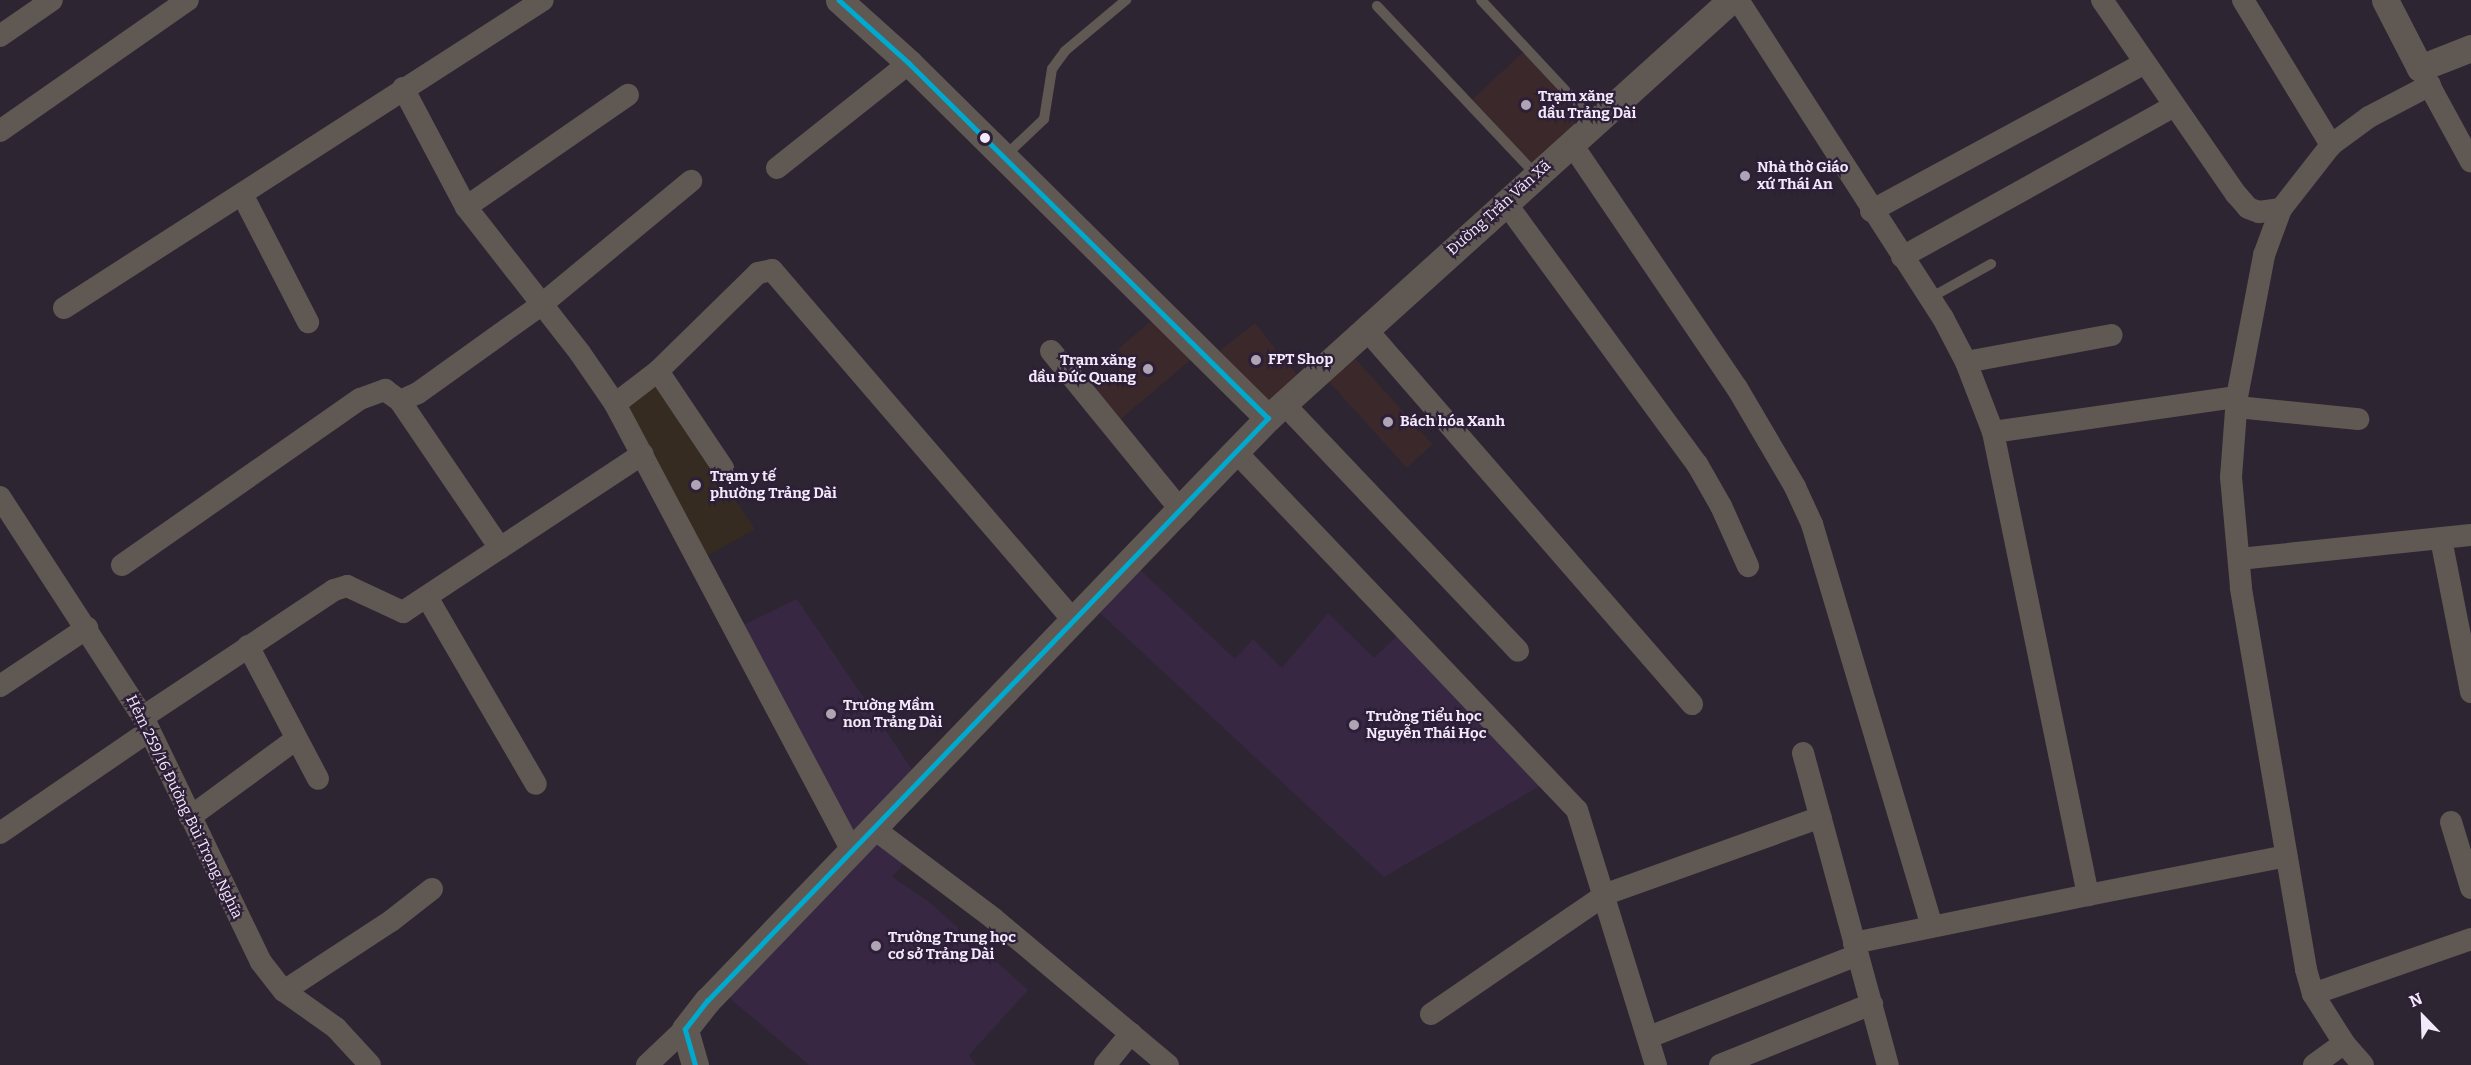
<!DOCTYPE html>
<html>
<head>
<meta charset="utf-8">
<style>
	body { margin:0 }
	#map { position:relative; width:2471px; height:1065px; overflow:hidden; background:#2d2532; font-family:Bitter,serif }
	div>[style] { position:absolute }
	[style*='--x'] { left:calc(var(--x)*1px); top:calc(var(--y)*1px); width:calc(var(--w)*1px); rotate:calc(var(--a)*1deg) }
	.commercial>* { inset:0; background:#3a282a; transform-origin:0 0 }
	.built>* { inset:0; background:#382743 }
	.medical>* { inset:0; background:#352b20 }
	.service>* { height:10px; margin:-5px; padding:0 5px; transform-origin:5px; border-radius:5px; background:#605853 }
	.minor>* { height:22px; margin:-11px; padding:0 11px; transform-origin:11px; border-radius:11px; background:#605853 }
	.tertiary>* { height:27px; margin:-13.5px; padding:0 13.5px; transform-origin:13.5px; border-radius:13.5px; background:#605853 }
	.bus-1>* { height:4.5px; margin:-2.25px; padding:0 2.25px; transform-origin:2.25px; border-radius:2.25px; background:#00a9ce }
	.dots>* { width:16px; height:16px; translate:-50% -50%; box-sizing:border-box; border:3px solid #2e1f38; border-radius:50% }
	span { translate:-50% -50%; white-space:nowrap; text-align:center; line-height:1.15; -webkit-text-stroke:4.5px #2e1f38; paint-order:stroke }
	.poi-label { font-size:15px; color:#f3e9fa; font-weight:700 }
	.left { translate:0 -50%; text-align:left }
	.right { translate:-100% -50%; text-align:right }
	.street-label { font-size:15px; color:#f3e9fa }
	.north { position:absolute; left:2393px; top:987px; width:60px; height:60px; -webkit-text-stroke:4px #2e1f38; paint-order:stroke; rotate:337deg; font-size:16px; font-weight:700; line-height:24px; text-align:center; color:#f3e9fa }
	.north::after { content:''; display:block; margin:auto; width:21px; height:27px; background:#f3e9fa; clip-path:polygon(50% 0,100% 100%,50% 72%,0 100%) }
</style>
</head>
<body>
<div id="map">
	<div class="commercial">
		<i style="left:1524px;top:51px;width:88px;height:71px;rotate:47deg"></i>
		<i style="clip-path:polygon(1152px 320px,1192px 359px,1117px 422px,1092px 391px,1128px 361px,1118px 349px)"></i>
		<i style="clip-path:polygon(1255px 323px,1298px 376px,1269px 403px,1218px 352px)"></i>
		<i style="left:1353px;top:356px;width:119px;height:35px;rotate:48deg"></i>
	</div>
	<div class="built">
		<i style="clip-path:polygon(1140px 570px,1235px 659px,1253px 639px,1282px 668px,1328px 613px,1374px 658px,1398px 635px,1545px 783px,1384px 877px,1099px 612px)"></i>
		<i style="clip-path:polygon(797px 599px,913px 771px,851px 834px,741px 626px)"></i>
		<i style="clip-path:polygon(878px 840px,906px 861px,892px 877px,928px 901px,1028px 990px,969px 1055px,976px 1065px,809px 1065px,727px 996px)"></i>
	</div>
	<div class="medical">
		<i style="clip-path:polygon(656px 381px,755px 529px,705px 557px,623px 406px)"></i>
	</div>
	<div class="service">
		<i style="--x:1481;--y:0;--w:166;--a:47"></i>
		<i style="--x:1377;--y:6;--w:232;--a:46.7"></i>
		<i style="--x:1005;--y:156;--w:54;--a:-43.5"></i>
		<i style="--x:1044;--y:119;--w:51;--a:-80.9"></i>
		<i style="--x:1052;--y:69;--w:22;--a:-54"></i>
		<i style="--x:1065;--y:51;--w:80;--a:-39.9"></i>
		<i style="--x:1930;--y:298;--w:70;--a:-29.1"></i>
	</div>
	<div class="minor">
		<i style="--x:1738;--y:0;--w:378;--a:57.2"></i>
		<i style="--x:1943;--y:318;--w:50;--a:62.4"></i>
		<i style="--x:1966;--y:362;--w:75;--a:68.9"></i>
		<i style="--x:1993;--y:432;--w:473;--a:78.4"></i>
		<i style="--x:2088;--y:895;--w:239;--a:168.4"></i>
		<i style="--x:2102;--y:0;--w:236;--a:55.4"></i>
		<i style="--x:2236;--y:194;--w:18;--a:49"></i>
		<i style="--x:2248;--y:208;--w:12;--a:20"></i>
		<i style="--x:2259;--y:212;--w:22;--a:-8"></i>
		<i style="--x:2243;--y:0;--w:170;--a:58.7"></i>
		<i style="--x:0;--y:36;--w:63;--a:-34.7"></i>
		<i style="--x:2422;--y:72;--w:102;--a:61.4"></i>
		<i style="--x:403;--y:88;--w:135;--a:62.1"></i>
		<i style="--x:466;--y:207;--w:185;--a:52"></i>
		<i style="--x:580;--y:353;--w:62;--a:55.5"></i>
		<i style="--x:615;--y:404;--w:504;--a:62.06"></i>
		<i style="--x:0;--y:131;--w:229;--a:-34.9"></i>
		<i style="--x:1571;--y:143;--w:296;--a:55.9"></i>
		<i style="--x:1737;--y:388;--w:115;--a:59.6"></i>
		<i style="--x:1795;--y:487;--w:41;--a:65.3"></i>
		<i style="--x:1812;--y:524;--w:420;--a:73.4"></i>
		<i style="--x:777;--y:168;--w:169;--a:-38.5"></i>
		<i style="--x:243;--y:196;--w:142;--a:62.7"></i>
		<i style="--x:1505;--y:202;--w:325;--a:53.8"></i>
		<i style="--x:1697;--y:464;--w:48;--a:60.3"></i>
		<i style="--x:1721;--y:506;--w:66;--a:65.8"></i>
		<i style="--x:466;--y:207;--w:197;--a:-34.7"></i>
		<i style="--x:1871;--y:211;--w:309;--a:-28.4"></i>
		<i style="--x:1902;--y:257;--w:310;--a:-29"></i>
		<i style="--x:64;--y:308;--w:569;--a:-32.74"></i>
		<i style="--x:1366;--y:329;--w:497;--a:49"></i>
		<i style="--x:1051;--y:351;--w:204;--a:50.8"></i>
		<i style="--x:1966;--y:362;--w:148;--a:-10.5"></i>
		<i style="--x:658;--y:371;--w:117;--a:56.2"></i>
		<i style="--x:400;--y:401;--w:178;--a:55.8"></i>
		<i style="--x:615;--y:404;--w:54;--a:-37.5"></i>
		<i style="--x:658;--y:371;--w:140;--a:-44.4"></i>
		<i style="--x:758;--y:273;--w:14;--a:-12"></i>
		<i style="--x:772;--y:270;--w:464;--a:49.3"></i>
		<i style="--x:1284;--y:404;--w:340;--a:46.5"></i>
		<i style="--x:2237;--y:407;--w:122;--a:5.7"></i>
		<i style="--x:1993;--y:432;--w:246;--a:-8.2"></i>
		<i style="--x:1236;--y:452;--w:494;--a:46.4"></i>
		<i style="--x:1577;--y:810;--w:267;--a:72.8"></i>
		<i style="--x:0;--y:497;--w:262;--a:57"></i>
		<i style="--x:143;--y:717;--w:272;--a:64.3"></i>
		<i style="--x:261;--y:962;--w:37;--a:52"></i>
		<i style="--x:284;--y:991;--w:64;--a:35.4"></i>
		<i style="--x:336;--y:1028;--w:50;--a:47.4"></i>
		<i style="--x:2441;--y:539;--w:156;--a:78.9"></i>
		<i style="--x:2239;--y:559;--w:233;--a:-5.9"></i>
		<i style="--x:122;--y:565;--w:290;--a:-34.9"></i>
		<i style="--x:360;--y:399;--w:27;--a:-20"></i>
		<i style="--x:385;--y:390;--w:19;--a:36"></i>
		<i style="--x:400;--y:401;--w:20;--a:-24"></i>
		<i style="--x:418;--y:393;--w:151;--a:-35.6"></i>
		<i style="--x:541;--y:305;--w:195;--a:-39.6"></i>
		<i style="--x:427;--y:597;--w:216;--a:59.8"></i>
		<i style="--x:248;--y:646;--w:150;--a:62.2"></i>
		<i style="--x:0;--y:686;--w:105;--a:-33.7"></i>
		<i style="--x:143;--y:717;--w:229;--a:-33.6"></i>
		<i style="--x:334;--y:590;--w:14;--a:-17"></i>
		<i style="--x:347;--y:586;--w:62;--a:24.9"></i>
		<i style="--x:403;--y:612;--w:287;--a:-33.4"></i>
		<i style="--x:1803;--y:753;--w:323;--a:74.8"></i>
		<i style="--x:190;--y:817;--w:132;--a:-36.3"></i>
		<i style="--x:2451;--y:822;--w:69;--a:73.1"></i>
		<i style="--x:873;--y:828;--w:151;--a:36.9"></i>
		<i style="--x:994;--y:919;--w:227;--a:40"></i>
		<i style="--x:0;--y:833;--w:181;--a:-34.4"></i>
		<i style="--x:2088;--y:895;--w:202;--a:-11.1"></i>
		<i style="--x:284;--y:991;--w:128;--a:-33.2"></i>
		<i style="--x:391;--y:921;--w:52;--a:-38"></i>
		<i style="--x:2313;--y:994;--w:167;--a:-19.2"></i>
		<i style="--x:1431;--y:1014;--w:212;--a:-34.4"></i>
		<i style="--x:1606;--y:894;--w:228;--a:-19.7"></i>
		<i style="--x:1649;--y:1037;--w:224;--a:-21.5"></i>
		<i style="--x:647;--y:1065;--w:52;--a:-43.5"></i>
		<i style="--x:1105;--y:1065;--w:41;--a:-50.9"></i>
		<i style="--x:1720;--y:1065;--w:164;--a:-21.9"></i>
		<i style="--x:2314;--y:1065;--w:37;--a:-36"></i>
		<i style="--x:2363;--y:1065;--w:29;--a:-131"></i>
		<i style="--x:2344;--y:1043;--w:58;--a:-122.3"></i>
		<i style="--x:2313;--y:994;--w:26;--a:-106"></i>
		<i style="--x:2306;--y:969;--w:387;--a:-99.7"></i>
		<i style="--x:2241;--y:587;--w:110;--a:-95.2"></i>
		<i style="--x:2231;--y:477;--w:80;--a:-85.7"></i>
		<i style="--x:2237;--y:397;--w:145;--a:-79.2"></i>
		<i style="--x:2264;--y:255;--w:49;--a:-69.7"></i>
		<i style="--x:2281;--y:209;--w:81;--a:-52"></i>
		<i style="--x:2331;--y:145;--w:47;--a:-36.4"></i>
		<i style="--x:2369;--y:117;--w:69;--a:-27.7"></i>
	</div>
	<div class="tertiary">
		<i style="--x:839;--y:0;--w:94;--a:42"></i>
		<i style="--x:909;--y:63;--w:505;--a:44.68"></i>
		<i style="--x:2385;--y:0;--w:76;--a:62.8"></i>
		<i style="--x:2420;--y:68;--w:55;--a:-21.4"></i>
		<i style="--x:695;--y:1065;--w:37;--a:-106"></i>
		<i style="--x:685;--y:1029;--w:36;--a:-52"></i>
		<i style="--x:707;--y:1001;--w:682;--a:-46.13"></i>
		<i style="--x:1180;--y:509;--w:127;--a:-46"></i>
		<i style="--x:1268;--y:418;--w:624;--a:-42.08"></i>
	</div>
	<div class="bus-1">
		<i style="--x:839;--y:0;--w:94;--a:42"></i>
		<i style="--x:909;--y:63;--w:505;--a:44.68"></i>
		<i style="--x:695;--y:1065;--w:37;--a:-106"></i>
		<i style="--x:685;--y:1029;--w:36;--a:-52"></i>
		<i style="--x:707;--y:1001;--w:809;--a:-46.1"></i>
	</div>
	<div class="dots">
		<i style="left:1526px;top:105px;background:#aea4b4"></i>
		<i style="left:985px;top:138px;background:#f3e9fa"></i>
		<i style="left:1745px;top:176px;background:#aea4b4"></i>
		<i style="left:1256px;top:360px;background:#aea4b4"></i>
		<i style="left:1148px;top:369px;background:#aea4b4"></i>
		<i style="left:1388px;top:422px;background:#aea4b4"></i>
		<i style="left:696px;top:485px;background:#aea4b4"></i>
		<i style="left:831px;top:714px;background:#aea4b4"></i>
		<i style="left:1354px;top:725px;background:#aea4b4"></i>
		<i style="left:876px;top:946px;background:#aea4b4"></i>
	</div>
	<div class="poi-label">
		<span class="left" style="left:1538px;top:105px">Trạm xăng<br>dầu Trảng Dài</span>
		<span class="left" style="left:1757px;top:176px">Nhà thờ Giáo<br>xứ Thái An</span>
		<span class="right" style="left:1136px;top:369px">Trạm xăng<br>dầu Đức Quang</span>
		<span class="left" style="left:1268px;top:360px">FPT Shop</span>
		<span class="left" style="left:1400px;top:422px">Bách hóa Xanh</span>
		<span class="left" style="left:710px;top:485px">Trạm y tế<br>phường Trảng Dài</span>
		<span class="left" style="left:843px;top:714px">Trường Mầm<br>non Trảng Dài</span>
		<span class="left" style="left:1366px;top:725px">Trường Tiểu học<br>Nguyễn Thái Học</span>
		<span class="left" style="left:888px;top:946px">Trường Trung học<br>cơ sở Trảng Dài</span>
	</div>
	<div class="street-label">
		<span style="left:1499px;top:208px;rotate:-42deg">Đường Trần Văn Xã</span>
		<span style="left:184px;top:807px;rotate:64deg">Hẻm 259/16 Đường Bùi Trọng Nghĩa</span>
	</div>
	<div class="north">N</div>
</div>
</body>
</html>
